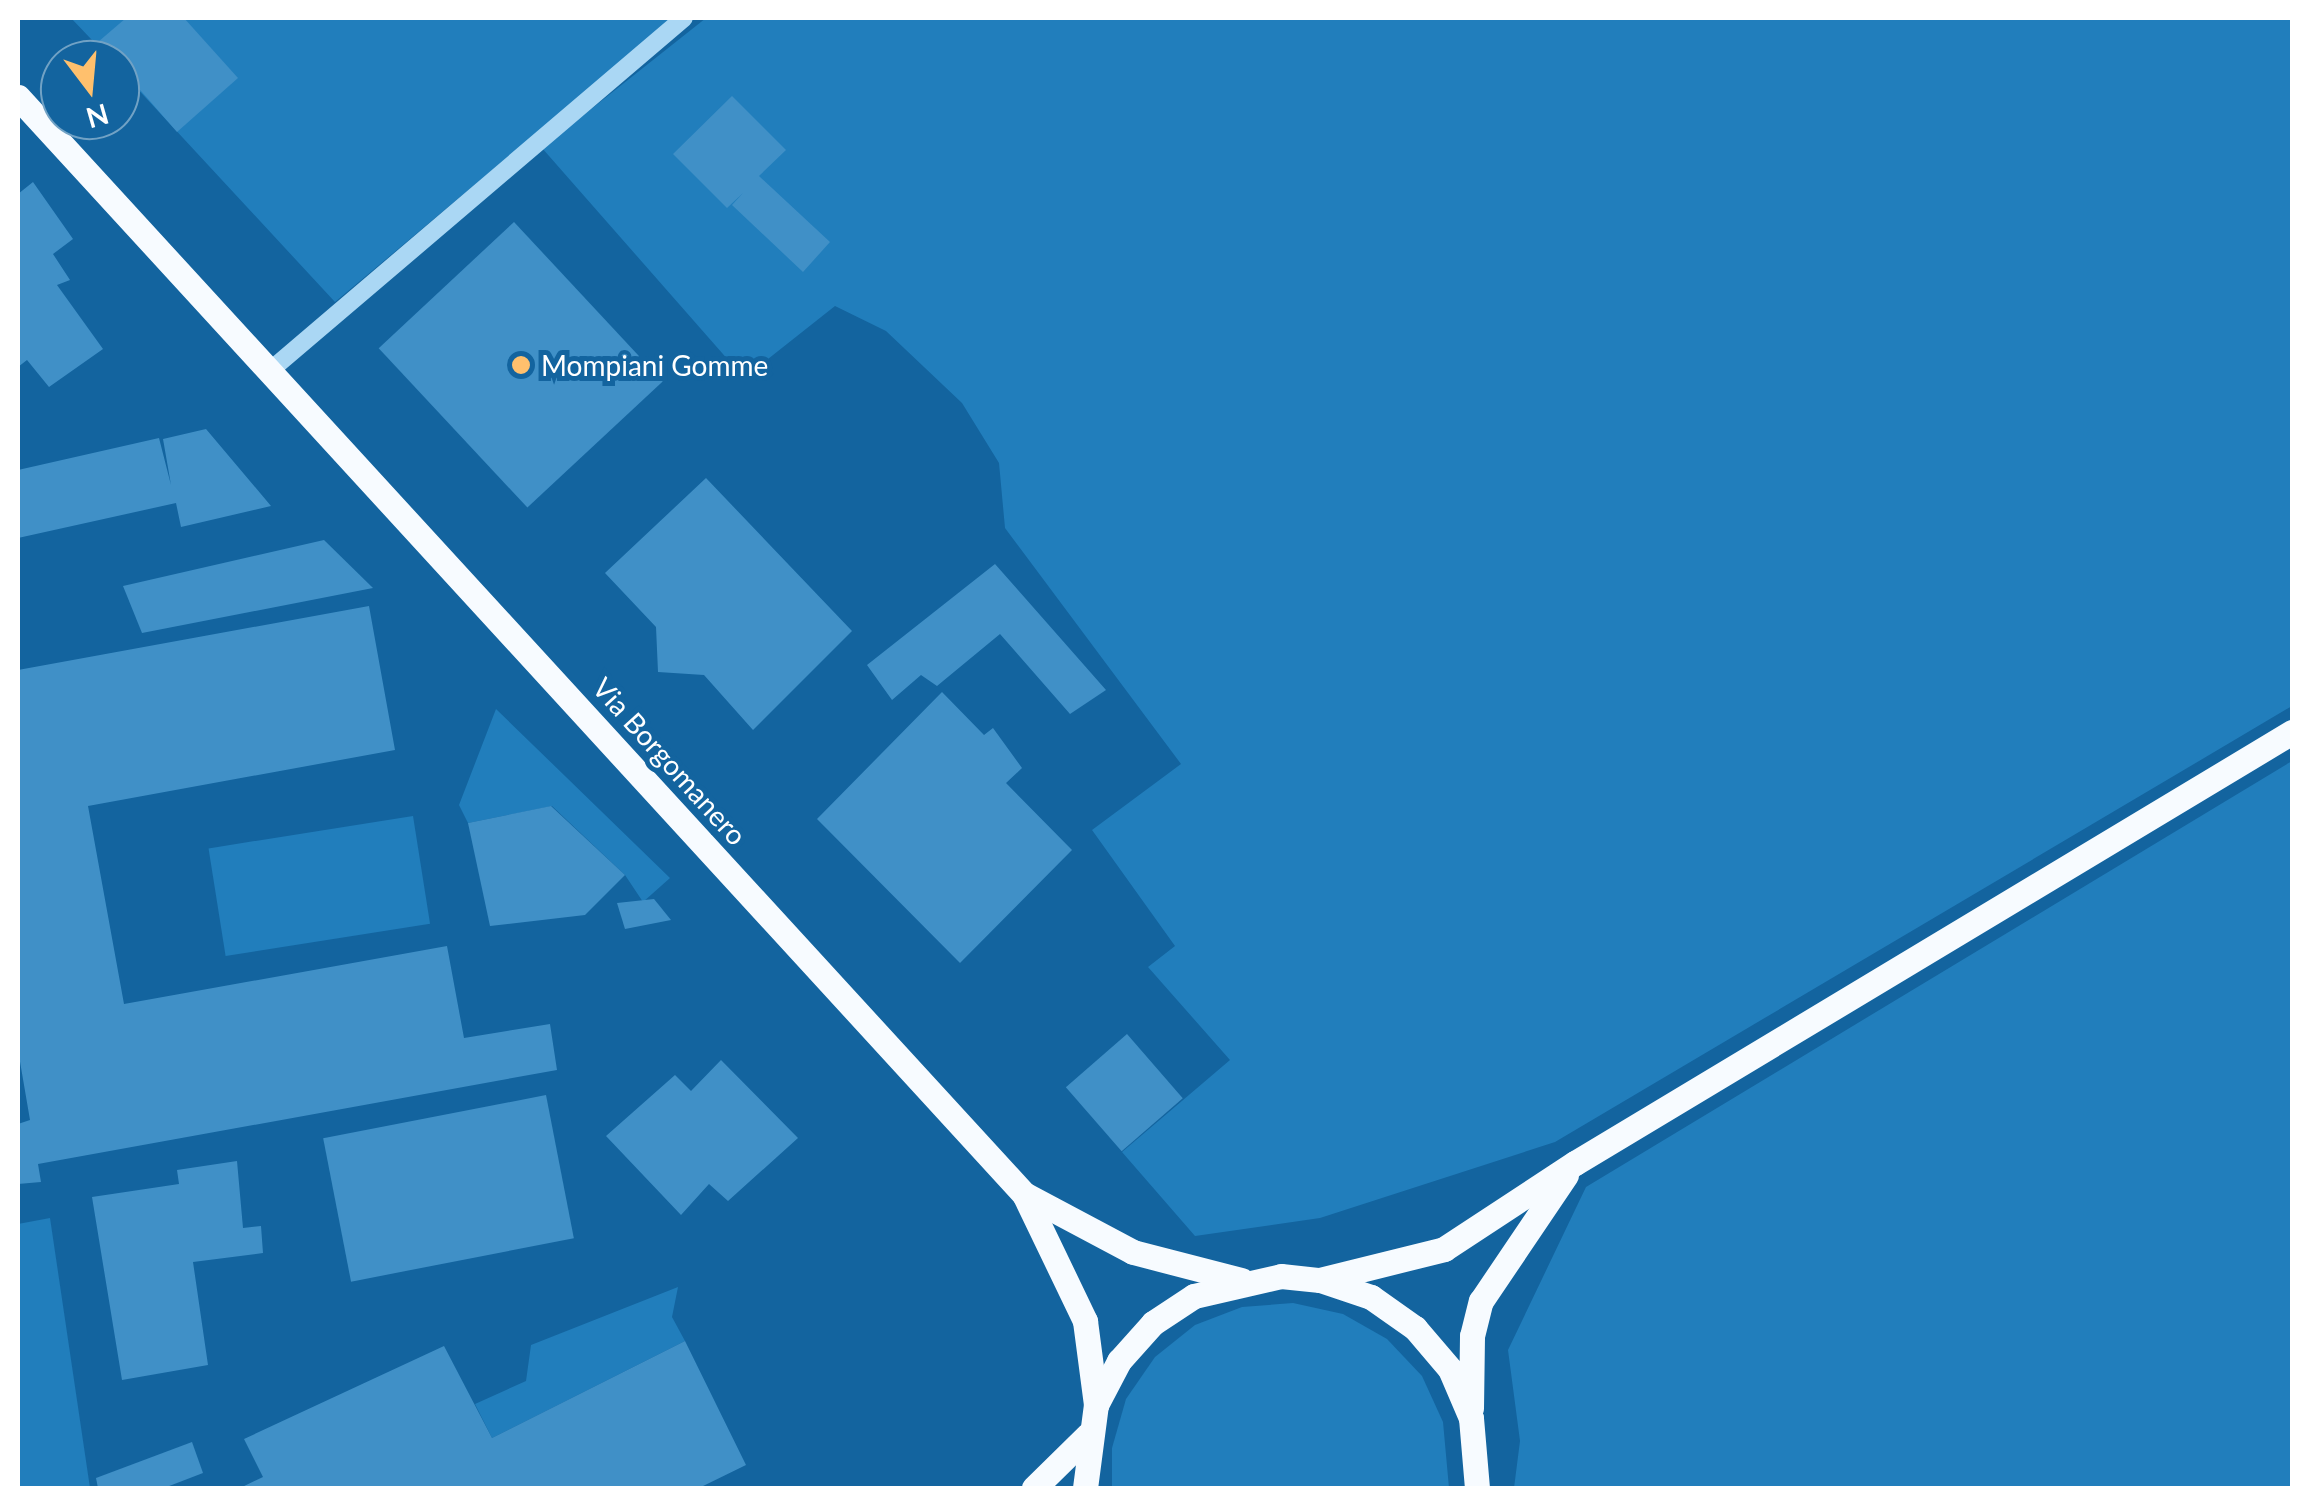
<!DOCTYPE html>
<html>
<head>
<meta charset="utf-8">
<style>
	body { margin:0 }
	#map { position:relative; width:2310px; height:1506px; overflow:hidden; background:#13649f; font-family:Lato,sans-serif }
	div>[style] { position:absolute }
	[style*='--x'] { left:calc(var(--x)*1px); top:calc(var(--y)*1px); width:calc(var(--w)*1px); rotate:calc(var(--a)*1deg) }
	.green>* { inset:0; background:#217ebc; transform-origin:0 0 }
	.building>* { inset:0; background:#4090c7; transform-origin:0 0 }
	.minor>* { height:18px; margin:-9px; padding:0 9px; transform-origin:9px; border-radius:9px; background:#aad7f4 }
	.major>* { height:25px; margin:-12.5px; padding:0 12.5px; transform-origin:12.5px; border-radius:12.5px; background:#f7fbff }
	.dots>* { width:28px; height:28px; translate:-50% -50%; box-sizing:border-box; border:5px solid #13649f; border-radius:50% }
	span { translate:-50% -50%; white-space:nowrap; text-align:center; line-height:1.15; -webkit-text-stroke:10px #13649f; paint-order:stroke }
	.poi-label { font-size:28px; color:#fff }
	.left { translate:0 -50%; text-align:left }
	.street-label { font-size:28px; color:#fff }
	.frame { position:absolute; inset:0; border:20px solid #fff; pointer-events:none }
	.north { position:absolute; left:40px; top:40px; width:100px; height:100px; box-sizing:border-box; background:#13649f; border:2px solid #71a2c5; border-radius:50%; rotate:164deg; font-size:28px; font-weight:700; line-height:40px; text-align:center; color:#fff }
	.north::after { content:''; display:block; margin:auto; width:35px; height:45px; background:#ffc06d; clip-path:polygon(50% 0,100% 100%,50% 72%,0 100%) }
</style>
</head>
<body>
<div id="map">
	<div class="green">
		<i style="clip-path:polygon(71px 18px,673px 18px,335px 302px,120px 70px,120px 60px,111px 60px)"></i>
		<i style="clip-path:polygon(706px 18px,2292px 18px,2292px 706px,1555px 1142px,1320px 1218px,1195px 1236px,1122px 1152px,1230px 1060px,1148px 967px,1175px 946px,1092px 830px,1181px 764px,1005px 528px,999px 463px,962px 403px,886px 331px,835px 306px,744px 378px,542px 148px)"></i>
		<i style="clip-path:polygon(496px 709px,670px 878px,643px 902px,625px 875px,552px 806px,468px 823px,459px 805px)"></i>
		<i style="clip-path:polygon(2292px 761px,2292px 1488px,1514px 1488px,1520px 1441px,1508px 1350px,1586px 1187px)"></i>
		<i style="left:413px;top:816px;width:109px;height:207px;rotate:81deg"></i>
		<i style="clip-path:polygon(50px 1218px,90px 1488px,18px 1488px,18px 1224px)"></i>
		<i style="clip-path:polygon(678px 1287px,672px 1317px,685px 1341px,492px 1438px,475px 1404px,526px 1381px,531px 1345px)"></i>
		<i style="clip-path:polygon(1293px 1303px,1343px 1314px,1387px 1339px,1422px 1376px,1443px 1422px,1449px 1488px,1112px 1488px,1112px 1448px,1126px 1399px,1155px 1357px,1195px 1325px,1242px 1307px)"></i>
	</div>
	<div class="building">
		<i style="clip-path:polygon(126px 18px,184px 18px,238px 78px,177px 132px,98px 42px)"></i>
		<i style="clip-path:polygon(732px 96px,786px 150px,759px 176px,830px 242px,803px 272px,732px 205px,743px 193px,727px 208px,673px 154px)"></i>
		<i style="clip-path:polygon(33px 182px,73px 239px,53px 254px,70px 280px,57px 285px,103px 349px,49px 387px,27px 360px,18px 367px,18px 194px)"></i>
		<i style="left:514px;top:222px;width:218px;height:185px;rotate:47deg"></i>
		<i style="clip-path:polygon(206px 429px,271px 506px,181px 527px,176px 503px,18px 538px,18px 470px,159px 438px,171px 485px,163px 439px)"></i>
		<i style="clip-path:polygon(706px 478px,852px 631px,753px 730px,704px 675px,658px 672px,656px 627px,605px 573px)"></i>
		<i style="clip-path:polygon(324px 540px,373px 588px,142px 633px,123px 586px)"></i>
		<i style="clip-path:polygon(995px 564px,1106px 690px,1070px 714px,1000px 634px,937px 686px,921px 675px,892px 700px,867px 665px)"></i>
		<i style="clip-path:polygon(369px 606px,395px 750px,88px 806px,124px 1004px,447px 946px,464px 1038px,550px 1024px,557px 1070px,38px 1164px,41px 1182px,18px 1184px,18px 1124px,30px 1120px,18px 1050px,18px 670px)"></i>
		<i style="clip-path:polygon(942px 692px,984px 735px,993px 728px,1022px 768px,1006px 783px,1072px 850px,960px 963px,817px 819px)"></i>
		<i style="clip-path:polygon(551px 806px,625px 875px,585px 915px,490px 926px,468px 823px)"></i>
		<i style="clip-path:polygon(654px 899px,671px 920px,625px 929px,617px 903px)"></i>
		<i style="left:1127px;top:1034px;width:85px;height:81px;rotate:49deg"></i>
		<i style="clip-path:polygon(721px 1060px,798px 1138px,728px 1201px,709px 1184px,681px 1215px,606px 1136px,675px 1075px,691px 1091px)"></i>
		<i style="left:546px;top:1095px;width:146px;height:227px;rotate:79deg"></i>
		<i style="clip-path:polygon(237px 1161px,243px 1228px,261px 1226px,263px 1253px,193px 1262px,208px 1365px,122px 1380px,92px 1197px,179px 1184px,177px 1170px)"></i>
		<i style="clip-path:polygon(685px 1341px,746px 1465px,699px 1488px,240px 1488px,263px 1477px,244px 1439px,444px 1346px,492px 1438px)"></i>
		<i style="clip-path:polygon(192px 1442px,203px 1473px,164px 1488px,98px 1488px,96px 1478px)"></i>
	</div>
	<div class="minor">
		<i style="--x:272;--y:369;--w:541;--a:-40.43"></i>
	</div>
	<div class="major">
		<i style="--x:18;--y:97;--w:1488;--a:47.48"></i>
		<i style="--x:1024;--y:1194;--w:141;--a:64.3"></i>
		<i style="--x:1085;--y:1321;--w:85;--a:82.5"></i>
		<i style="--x:1024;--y:1194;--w:123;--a:28"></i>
		<i style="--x:1133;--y:1252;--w:112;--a:14.5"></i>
		<i style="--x:1320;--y:1280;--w:128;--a:-14"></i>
		<i style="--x:1444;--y:1249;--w:157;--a:-33.3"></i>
		<i style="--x:1575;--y:1163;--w:837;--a:-31.01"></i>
		<i style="--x:1471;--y:1408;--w:72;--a:-89.2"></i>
		<i style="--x:1472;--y:1336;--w:36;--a:-76"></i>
		<i style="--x:1481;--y:1301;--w:152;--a:-56"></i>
		<i style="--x:1034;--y:1488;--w:76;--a:-44.5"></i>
		<i style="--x:1085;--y:1488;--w:84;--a:-82.5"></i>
		<i style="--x:1096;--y:1405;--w:50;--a:-62.4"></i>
		<i style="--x:1119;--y:1361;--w:51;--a:-48.2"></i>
		<i style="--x:1153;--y:1323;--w:49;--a:-33.4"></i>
		<i style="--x:1194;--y:1296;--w:89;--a:-12.9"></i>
		<i style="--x:1281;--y:1276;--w:39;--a:6"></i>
		<i style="--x:1320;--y:1280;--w:54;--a:18.4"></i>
		<i style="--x:1371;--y:1297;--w:54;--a:35.2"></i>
		<i style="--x:1415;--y:1328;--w:54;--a:49.5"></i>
		<i style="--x:1450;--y:1369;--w:53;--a:66.8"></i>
		<i style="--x:1471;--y:1418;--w:70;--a:85.1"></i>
	</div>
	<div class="dots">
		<i style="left:521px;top:365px;background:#ffc06d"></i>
	</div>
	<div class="poi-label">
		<span class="left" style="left:541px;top:365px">Mompiani Gomme</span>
	</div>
	<div class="street-label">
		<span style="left:670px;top:761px;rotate:48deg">Via Borgomanero</span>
	</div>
	<div class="frame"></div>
	<div class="north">N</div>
</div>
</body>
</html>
